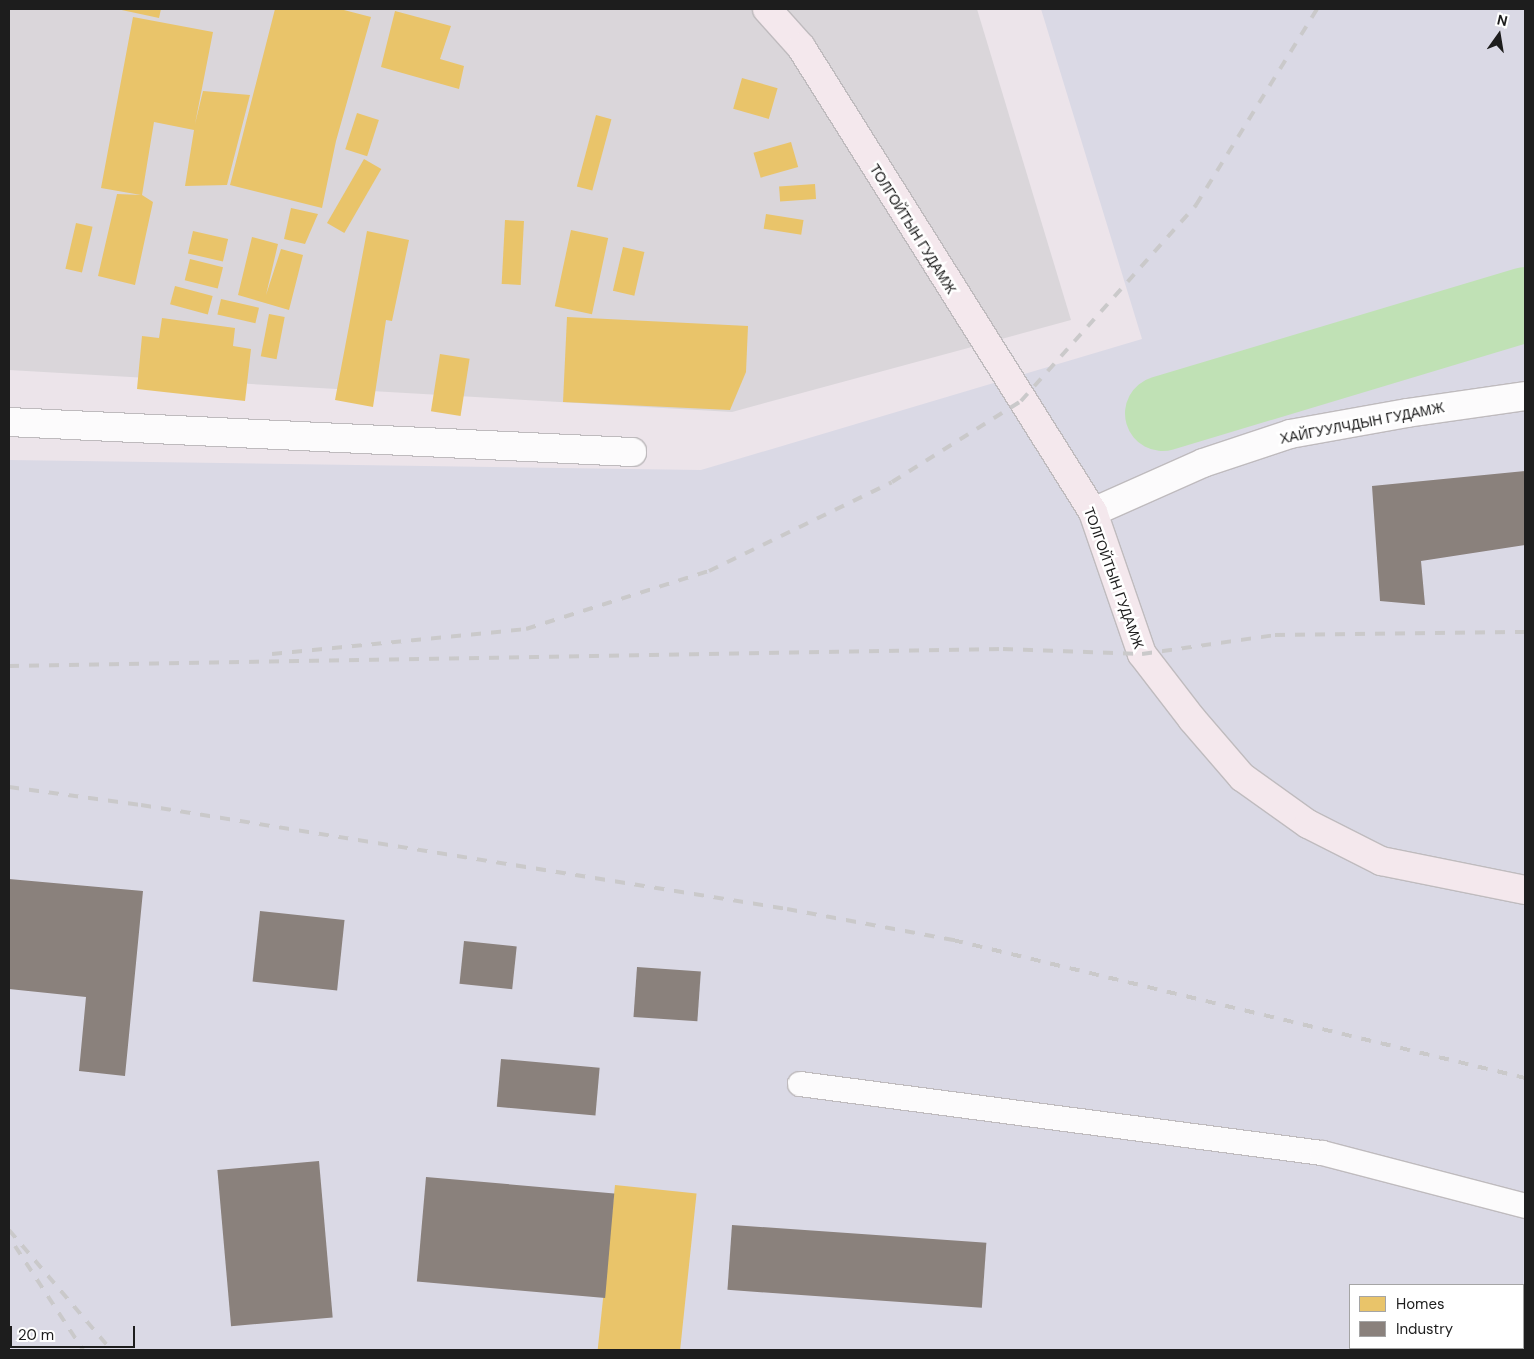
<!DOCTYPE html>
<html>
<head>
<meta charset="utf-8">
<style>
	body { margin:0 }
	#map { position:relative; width:1534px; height:1359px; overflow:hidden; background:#ece4ea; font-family:"DM Sans",sans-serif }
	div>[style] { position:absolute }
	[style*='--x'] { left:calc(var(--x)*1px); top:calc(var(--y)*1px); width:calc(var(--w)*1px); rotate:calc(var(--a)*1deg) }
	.residential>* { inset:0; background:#dad6da }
	.industrial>* { inset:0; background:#dad9e5 }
	.homes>* { inset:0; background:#e9c46a; transform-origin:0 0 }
	.industry>* { inset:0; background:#8a817c; transform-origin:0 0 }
	.river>* { height:75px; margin:-37.5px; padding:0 37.5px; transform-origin:37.5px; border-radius:37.5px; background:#c0e1b5 }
	.roads { filter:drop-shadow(1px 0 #bfbbbe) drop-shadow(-1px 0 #bfbbbe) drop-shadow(0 1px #bfbbbe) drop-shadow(0 -1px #bfbbbe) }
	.service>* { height:24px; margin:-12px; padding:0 12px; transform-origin:12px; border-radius:12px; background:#fcfbfc }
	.minor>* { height:28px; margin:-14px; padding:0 14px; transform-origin:14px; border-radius:14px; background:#fcfbfc }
	.secondary>* { height:28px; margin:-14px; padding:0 14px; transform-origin:14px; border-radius:14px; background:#f4e8ed }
	.rail>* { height:4px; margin-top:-2px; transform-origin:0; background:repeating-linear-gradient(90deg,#cac9ca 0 10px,transparent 0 20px) }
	span { translate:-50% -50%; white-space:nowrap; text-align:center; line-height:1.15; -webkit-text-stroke:5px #fff; paint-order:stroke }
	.street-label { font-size:14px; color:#1d1d1d }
	.frame { position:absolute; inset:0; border:10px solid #1d1d1d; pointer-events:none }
	.legend { position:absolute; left:1349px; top:1284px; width:175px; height:65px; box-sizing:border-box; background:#fff; border:1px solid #a5a5a5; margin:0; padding:6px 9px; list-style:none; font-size:15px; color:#1d1d1d }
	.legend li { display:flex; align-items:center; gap:10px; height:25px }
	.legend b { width:25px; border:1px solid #a5a5a5 }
	.north { position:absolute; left:1474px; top:10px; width:50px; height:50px; -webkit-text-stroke:4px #fff; paint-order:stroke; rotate:13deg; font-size:14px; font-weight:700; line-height:20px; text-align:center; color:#1d1d1d }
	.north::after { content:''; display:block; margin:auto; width:18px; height:22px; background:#1d1d1d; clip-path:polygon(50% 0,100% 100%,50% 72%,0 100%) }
	.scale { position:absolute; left:10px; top:1326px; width:125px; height:22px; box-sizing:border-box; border:2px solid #1d1d1d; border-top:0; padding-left:6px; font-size:15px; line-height:18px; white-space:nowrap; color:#1d1d1d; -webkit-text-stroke:4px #fff; paint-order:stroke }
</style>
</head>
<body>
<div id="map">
	<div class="residential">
		<i style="clip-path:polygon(9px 9px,977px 9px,1071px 320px,732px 412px,9px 370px)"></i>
	</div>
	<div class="industrial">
		<i style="clip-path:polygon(evenodd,1041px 9px,1525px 9px,1525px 1350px,9px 1350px,9px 460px,701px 470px,1142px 339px,1041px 9px,1350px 1285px,1523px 1285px,1523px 1348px,1350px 1348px,1350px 1285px)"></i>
	</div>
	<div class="homes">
		<i style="clip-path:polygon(117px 9px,161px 9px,159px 18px)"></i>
		<i style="clip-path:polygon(275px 9px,340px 9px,371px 17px,336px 141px,322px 208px,230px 185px)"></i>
		<i style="clip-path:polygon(395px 11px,451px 26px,440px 59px,464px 66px,459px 89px,381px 67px)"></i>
		<i style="clip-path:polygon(133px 17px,213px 32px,195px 124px,203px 91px,250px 95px,227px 185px,185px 186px,194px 130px,154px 122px,142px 195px,153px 202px,135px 285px,98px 276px,117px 194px,141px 195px,101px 188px)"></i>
		<i style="left:742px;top:78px;width:37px;height:32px;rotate:16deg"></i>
		<i style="left:357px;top:113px;width:23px;height:38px;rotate:18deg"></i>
		<i style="left:596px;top:115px;width:16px;height:74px;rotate:15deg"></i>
		<i style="left:791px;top:142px;width:26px;height:39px;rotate:74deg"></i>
		<i style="left:364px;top:159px;width:20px;height:74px;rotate:30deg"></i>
		<i style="left:815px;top:184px;width:15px;height:36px;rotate:86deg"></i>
		<i style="clip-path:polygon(291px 208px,318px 214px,305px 244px,284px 239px)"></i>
		<i style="left:766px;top:214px;width:38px;height:15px;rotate:9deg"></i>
		<i style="left:505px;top:220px;width:19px;height:64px;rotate:3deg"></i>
		<i style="left:76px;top:223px;width:17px;height:47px;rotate:13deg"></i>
		<i style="left:571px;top:230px;width:38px;height:78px;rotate:12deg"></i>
		<i style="left:193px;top:231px;width:36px;height:23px;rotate:13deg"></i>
		<i style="clip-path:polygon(367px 231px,409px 240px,392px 321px,386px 320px,373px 407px,335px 400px)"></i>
		<i style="clip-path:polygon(252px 237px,278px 244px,266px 295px,281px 249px,303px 255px,289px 310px,238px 295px)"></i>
		<i style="left:623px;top:247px;width:22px;height:45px;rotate:13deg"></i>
		<i style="left:190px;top:259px;width:34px;height:22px;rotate:14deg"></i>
		<i style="left:175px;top:286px;width:39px;height:19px;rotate:15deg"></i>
		<i style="left:221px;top:299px;width:39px;height:16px;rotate:13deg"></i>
		<i style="left:269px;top:314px;width:16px;height:43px;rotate:11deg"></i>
		<i style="clip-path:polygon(567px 317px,748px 326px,746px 372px,730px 410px,563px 402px)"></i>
		<i style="clip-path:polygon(162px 318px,235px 328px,233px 346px,251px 349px,245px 401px,137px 389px,142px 336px,159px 338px)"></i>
		<i style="left:440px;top:354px;width:30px;height:58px;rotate:9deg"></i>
		<i style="left:615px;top:1185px;width:82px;height:166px;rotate:6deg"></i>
	</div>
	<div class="industry">
		<i style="clip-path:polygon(1525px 471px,1525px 545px,1421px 561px,1425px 605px,1380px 601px,1372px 486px)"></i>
		<i style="clip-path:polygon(9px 879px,143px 891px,125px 1076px,79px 1071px,86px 997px,9px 989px)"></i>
		<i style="left:260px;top:911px;width:85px;height:71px;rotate:6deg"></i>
		<i style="left:464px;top:941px;width:53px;height:43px;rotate:6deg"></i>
		<i style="left:637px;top:967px;width:64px;height:50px;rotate:4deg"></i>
		<i style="left:501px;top:1059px;width:99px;height:48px;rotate:5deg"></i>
		<i style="left:319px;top:1161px;width:157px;height:102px;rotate:85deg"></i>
		<i style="left:426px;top:1177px;width:189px;height:105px;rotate:5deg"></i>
		<i style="left:732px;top:1225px;width:255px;height:65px;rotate:4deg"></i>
	</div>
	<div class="river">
		<i style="--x:1162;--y:413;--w:379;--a:-16.7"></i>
	</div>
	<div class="roads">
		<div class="service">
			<i style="--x:800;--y:1084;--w:527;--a:7.53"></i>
			<i style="--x:1322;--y:1153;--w:210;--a:14.6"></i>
		</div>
		<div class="minor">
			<i style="--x:9;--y:422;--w:624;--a:2.76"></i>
			<i style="--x:1093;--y:512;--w:120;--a:-24"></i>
			<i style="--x:1203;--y:463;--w:92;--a:-18.4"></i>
			<i style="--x:1290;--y:434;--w:119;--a:-10.2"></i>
			<i style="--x:1407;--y:413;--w:119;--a:-8.2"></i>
		</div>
		<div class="secondary">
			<i style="--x:767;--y:9;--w:51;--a:48.2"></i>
			<i style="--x:801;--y:47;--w:549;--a:57.87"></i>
			<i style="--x:1093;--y:512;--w:150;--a:71"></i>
			<i style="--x:1142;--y:654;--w:82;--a:52.4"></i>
			<i style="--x:1192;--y:719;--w:77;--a:49.2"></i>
			<i style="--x:1242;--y:777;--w:81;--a:35.5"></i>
			<i style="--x:1308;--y:824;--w:82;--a:26.9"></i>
			<i style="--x:1381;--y:861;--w:147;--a:11.4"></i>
		</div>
	</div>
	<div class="rail">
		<i style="--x:272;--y:654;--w:255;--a:-5.6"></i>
		<i style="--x:526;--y:629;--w:192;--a:-17.6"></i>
		<i style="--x:709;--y:571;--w:203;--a:-25.9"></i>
		<i style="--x:892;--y:482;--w:152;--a:-32.1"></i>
		<i style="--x:1021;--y:401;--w:263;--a:-48.2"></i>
		<i style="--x:1196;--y:205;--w:230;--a:-58.3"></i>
		<i style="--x:9;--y:666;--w:994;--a:-0.98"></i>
		<i style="--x:1003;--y:649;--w:139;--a:2.1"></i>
		<i style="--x:1142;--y:654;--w:134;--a:-8.1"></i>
		<i style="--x:1275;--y:635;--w:250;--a:-0.7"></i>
		<i style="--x:9;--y:787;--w:133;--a:7.8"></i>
		<i style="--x:141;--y:805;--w:654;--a:9.15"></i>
		<i style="--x:787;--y:909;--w:169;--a:10.6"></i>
		<i style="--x:953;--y:940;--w:588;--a:13.56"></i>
		<i style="--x:9;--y:1230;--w:157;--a:49.6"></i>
		<i style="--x:15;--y:1246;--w:124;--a:56.8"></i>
	</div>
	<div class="street-label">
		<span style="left:913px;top:229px;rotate:58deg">ТОЛГОЙТЫН ГУДАМЖ</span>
		<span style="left:1362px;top:423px;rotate:-11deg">ХАЙГУУЛЧДЫН ГУДАМЖ</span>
		<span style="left:1114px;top:578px;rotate:70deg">ТОЛГОЙТЫН ГУДАМЖ</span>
	</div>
	<div class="frame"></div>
	<ul class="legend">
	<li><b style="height:14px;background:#e9c46a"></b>Homes</li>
	<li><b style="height:14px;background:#8a817c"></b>Industry</li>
	</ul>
	<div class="north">N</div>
	<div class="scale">20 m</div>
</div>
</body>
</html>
